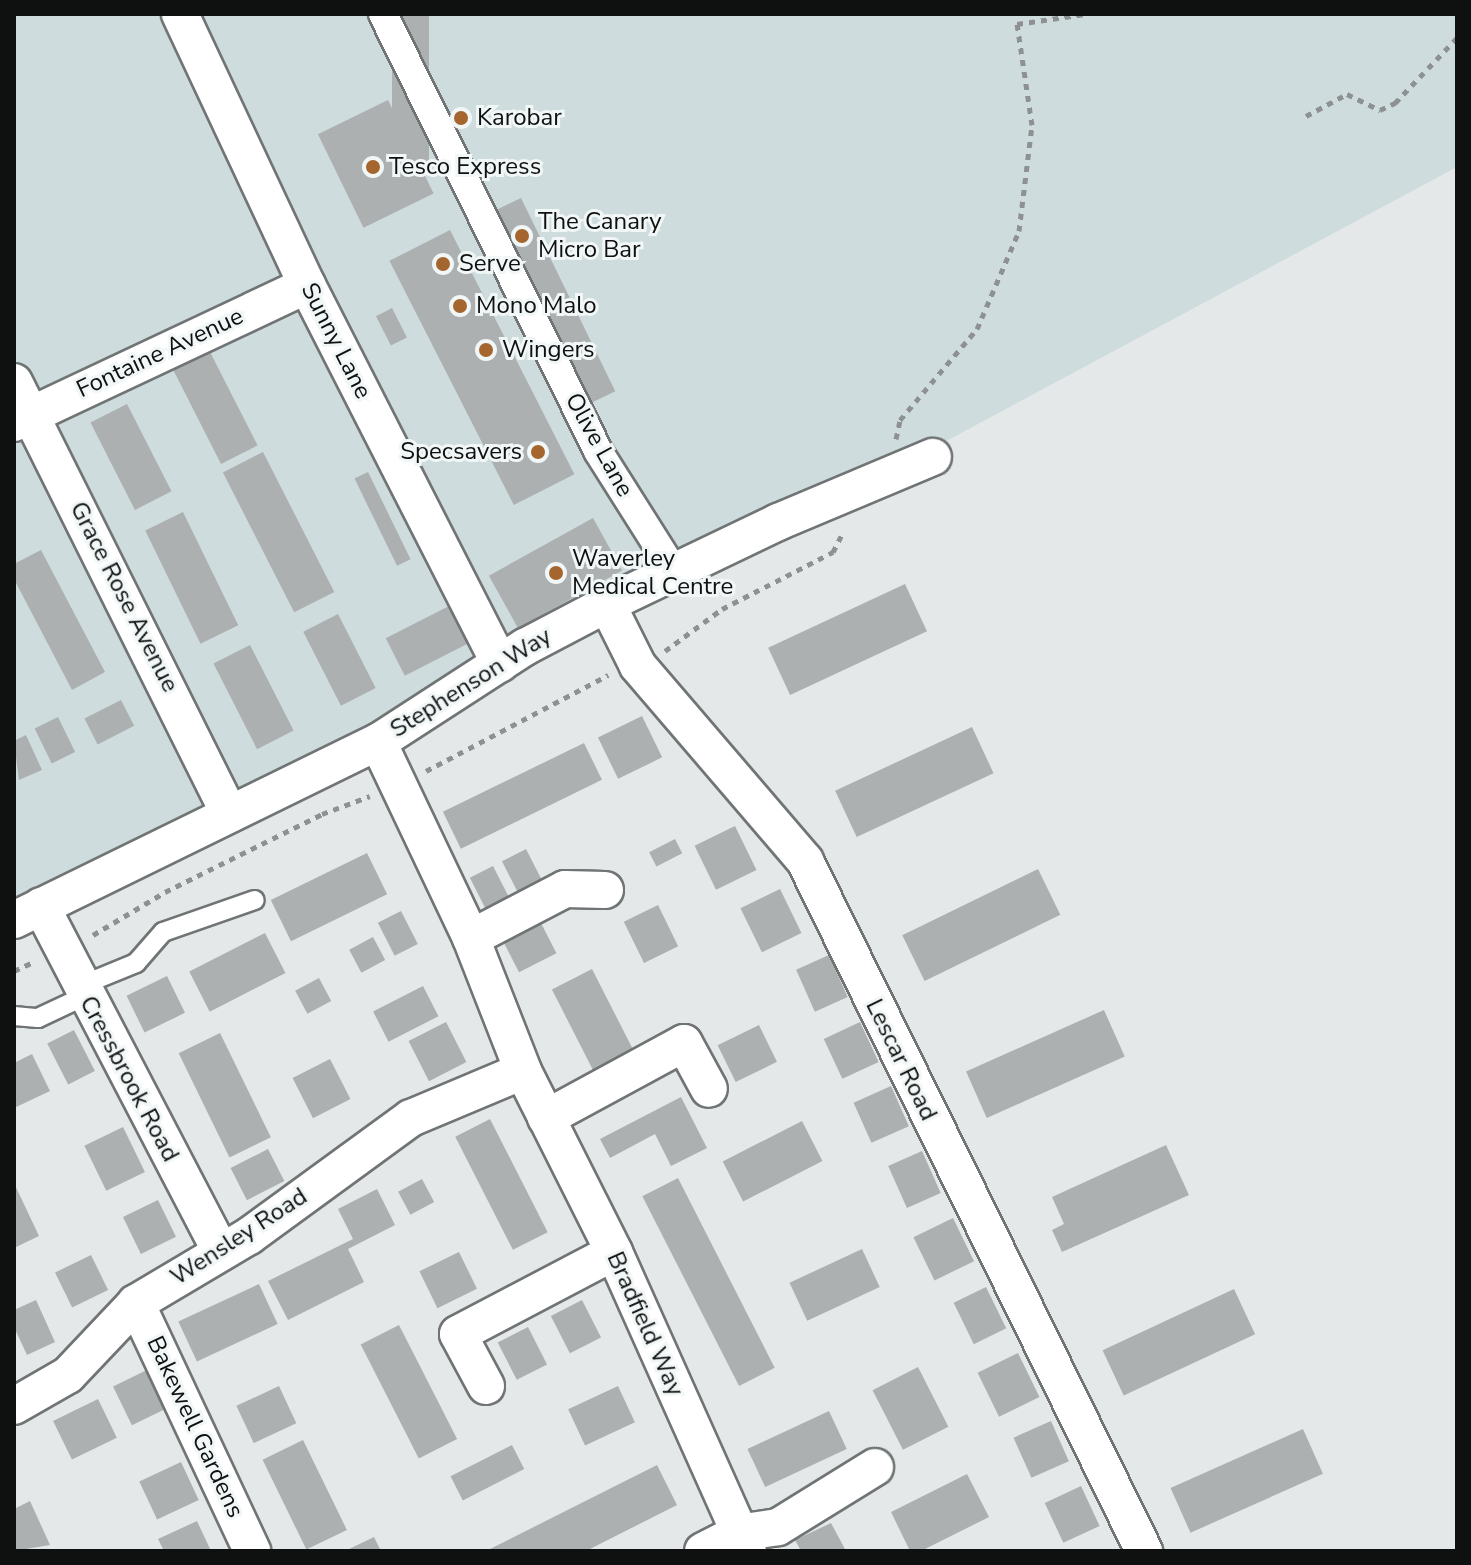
<!DOCTYPE html>
<html>
<head>
<meta charset="utf-8">
<style>
	body { margin:0 }
	#map { position:relative; width:1471px; height:1565px; overflow:hidden; background:#e4e8e9; font-family:"Nunito Sans",sans-serif }
	div>[style] { position:absolute }
	[style*='--x'] { left:calc(var(--x)*1px); top:calc(var(--y)*1px); width:calc(var(--w)*1px); rotate:calc(var(--a)*1deg) }
	.built>* { inset:0; background:#cedcdd }
	.building>* { inset:0; background:#acb0b1; transform-origin:0 0 }
	.path>* { height:5px; margin-top:-2.5px; transform-origin:0; background:repeating-linear-gradient(90deg,#8e9191 0 6px,transparent 0 12px) }
	.roads { filter:drop-shadow(2px 0 #707475) drop-shadow(-2px 0 #707475) drop-shadow(0 2px #707475) drop-shadow(0 -2px #707475) }
	.service>* { height:18px; margin:-9px; padding:0 9px; transform-origin:9px; border-radius:9px; background:#fff }
	.pedestrian>* { height:28px; margin:-14px; padding:0 14px; transform-origin:14px; border-radius:14px; background:#fff }
	.minor>* { height:36px; margin:-18px; padding:0 18px; transform-origin:18px; border-radius:18px; background:#fff }
	.dots>* { width:22px; height:22px; translate:-50% -50%; box-sizing:border-box; border:4px solid #f1f6f6; border-radius:50% }
	span { translate:-50% -50%; white-space:nowrap; text-align:center; line-height:1.15; -webkit-text-stroke:6px #f1f6f6; paint-order:stroke }
	.poi-label { font-size:24px; color:#0f1010 }
	.left { translate:0 -50%; text-align:left }
	.right { translate:-100% -50%; text-align:right }
	.street-label { font-size:24px; color:#0f1010 }
	.frame { position:absolute; inset:0; border:16px solid #0f1010; pointer-events:none }
</style>
</head>
<body>
<div id="map">
	<div class="built">
		<i style="clip-path:polygon(14px 14px,1457px 14px,1457px 167px,14px 941px)"></i>
	</div>
	<div class="building">
		<i style="left:392px;top:14px;width:37px;height:154px"></i>
		<i style="left:388px;top:100px;width:104px;height:78px;rotate:64deg"></i>
		<i style="left:521px;top:198px;width:215px;height:31px;rotate:64deg"></i>
		<i style="left:450px;top:230px;width:274px;height:68px;rotate:63deg"></i>
		<i style="left:392px;top:308px;width:33px;height:18px;rotate:63deg"></i>
		<i style="left:209px;top:350px;width:107px;height:41px;rotate:63deg"></i>
		<i style="left:127px;top:404px;width:98px;height:41px;rotate:63deg"></i>
		<i style="left:263px;top:452px;width:157px;height:45px;rotate:63deg"></i>
		<i style="left:368px;top:472px;width:97px;height:15px;rotate:64deg"></i>
		<i style="left:183px;top:512px;width:126px;height:42px;rotate:64deg"></i>
		<i style="left:593px;top:518px;width:60px;height:119px;rotate:61deg"></i>
		<i style="clip-path:polygon(41px 550px,105px 672px,72px 690px,14px 579px,14px 564px)"></i>
		<i style="left:905px;top:584px;width:52px;height:151px;rotate:65deg"></i>
		<i style="left:449px;top:606px;width:42px;height:71px;rotate:63deg"></i>
		<i style="left:338px;top:614px;width:83px;height:39px;rotate:63deg"></i>
		<i style="left:250px;top:645px;width:96px;height:41px;rotate:63deg"></i>
		<i style="left:121px;top:700px;width:29px;height:41px;rotate:63deg"></i>
		<i style="left:642px;top:716px;width:46px;height:49px;rotate:64deg"></i>
		<i style="left:58px;top:717px;width:39px;height:26px;rotate:64deg"></i>
		<i style="left:972px;top:727px;width:51px;height:151px;rotate:65deg"></i>
		<i style="clip-path:polygon(26px 735px,42px 770px,19px 780px,14px 741px)"></i>
		<i style="left:584px;top:743px;width:41px;height:157px;rotate:64deg"></i>
		<i style="left:735px;top:826px;width:49px;height:45px;rotate:64deg"></i>
		<i style="left:675px;top:839px;width:16px;height:29px;rotate:63deg"></i>
		<i style="left:526px;top:849px;width:36px;height:27px;rotate:63deg"></i>
		<i style="left:367px;top:853px;width:46px;height:107px;rotate:64deg"></i>
		<i style="left:493px;top:866px;width:36px;height:26px;rotate:63deg"></i>
		<i style="left:1038px;top:869px;width:51px;height:151px;rotate:64deg"></i>
		<i style="left:780px;top:889px;width:49px;height:44px;rotate:64deg"></i>
		<i style="left:658px;top:905px;width:46px;height:38px;rotate:64deg"></i>
		<i style="left:401px;top:911px;width:37px;height:26px;rotate:63deg"></i>
		<i style="left:541px;top:923px;width:34px;height:42px;rotate:63deg"></i>
		<i style="left:265px;top:933px;width:45px;height:85px;rotate:63deg"></i>
		<i style="left:373px;top:937px;width:26px;height:27px;rotate:62deg"></i>
		<i style="left:829px;top:955px;width:46px;height:36px;rotate:66deg"></i>
		<i style="left:592px;top:969px;width:105px;height:45px;rotate:63deg"></i>
		<i style="left:167px;top:976px;width:41px;height:45px;rotate:64deg"></i>
		<i style="left:319px;top:978px;width:26px;height:27px;rotate:62deg"></i>
		<i style="left:423px;top:986px;width:34px;height:56px;rotate:63deg"></i>
		<i style="left:1104px;top:1010px;width:51px;height:151px;rotate:66deg"></i>
		<i style="left:446px;top:1022px;width:45px;height:42px;rotate:63deg"></i>
		<i style="left:860px;top:1022px;width:44px;height:40px;rotate:65deg"></i>
		<i style="left:759px;top:1025px;width:41px;height:46px;rotate:64deg"></i>
		<i style="left:74px;top:1030px;width:46px;height:30px;rotate:63deg"></i>
		<i style="left:220px;top:1033px;width:116px;height:46px;rotate:64deg"></i>
		<i style="clip-path:polygon(32px 1054px,50px 1091px,14px 1108px,14px 1063px)"></i>
		<i style="left:330px;top:1059px;width:45px;height:42px;rotate:63deg"></i>
		<i style="left:891px;top:1086px;width:44px;height:41px;rotate:66deg"></i>
		<i style="clip-path:polygon(681px 1097px,707px 1148px,671px 1166px,655px 1134px,610px 1158px,600px 1139px)"></i>
		<i style="left:490px;top:1119px;width:127px;height:39px;rotate:63deg"></i>
		<i style="left:802px;top:1121px;width:45px;height:89px;rotate:63deg"></i>
		<i style="left:123px;top:1127px;width:50px;height:43px;rotate:64deg"></i>
		<i style="clip-path:polygon(1166px 1145px,1189px 1195px,1062px 1252px,1052px 1230px,1064px 1224px,1052px 1197px)"></i>
		<i style="left:268px;top:1149px;width:36px;height:42px;rotate:63deg"></i>
		<i style="left:922px;top:1151px;width:46px;height:37px;rotate:66deg"></i>
		<i style="left:678px;top:1178px;width:213px;height:40px;rotate:63deg"></i>
		<i style="left:422px;top:1179px;width:26px;height:27px;rotate:62deg"></i>
		<i style="clip-path:polygon(14px 1183px,39px 1236px,14px 1248px)"></i>
		<i style="clip-path:polygon(377px 1189px,395px 1225px,348px 1249px,364px 1282px,288px 1320px,268px 1281px,353px 1239px,338px 1209px)"></i>
		<i style="left:158px;top:1200px;width:41px;height:39px;rotate:64deg"></i>
		<i style="left:953px;top:1218px;width:48px;height:44px;rotate:64deg"></i>
		<i style="left:862px;top:1249px;width:42px;height:80px;rotate:65deg"></i>
		<i style="left:459px;top:1252px;width:41px;height:44px;rotate:64deg"></i>
		<i style="left:91px;top:1255px;width:39px;height:40px;rotate:64deg"></i>
		<i style="left:259px;top:1284px;width:44px;height:89px;rotate:65deg"></i>
		<i style="left:986px;top:1287px;width:46px;height:36px;rotate:64deg"></i>
		<i style="left:1234px;top:1289px;width:50px;height:145px;rotate:65deg"></i>
		<i style="clip-path:polygon(36px 1300px,55px 1342px,27px 1355px,14px 1327px,14px 1310px)"></i>
		<i style="left:582px;top:1300px;width:42px;height:35px;rotate:63deg"></i>
		<i style="left:399px;top:1325px;width:128px;height:43px;rotate:63deg"></i>
		<i style="left:528px;top:1327px;width:42px;height:34px;rotate:63deg"></i>
		<i style="left:1018px;top:1353px;width:49px;height:45px;rotate:64deg"></i>
		<i style="left:918px;top:1367px;width:67px;height:51px;rotate:63deg"></i>
		<i style="left:149px;top:1369px;width:43px;height:40px;rotate:64deg"></i>
		<i style="left:279px;top:1386px;width:41px;height:47px;rotate:65deg"></i>
		<i style="left:618px;top:1386px;width:40px;height:55px;rotate:65deg"></i>
		<i style="left:98px;top:1399px;width:43px;height:50px;rotate:64deg"></i>
		<i style="left:829px;top:1411px;width:42px;height:90px;rotate:65deg"></i>
		<i style="left:1051px;top:1421px;width:44px;height:41px;rotate:66deg"></i>
		<i style="left:1303px;top:1429px;width:49px;height:145px;rotate:66deg"></i>
		<i style="left:303px;top:1440px;width:100px;height:45px;rotate:64deg"></i>
		<i style="left:512px;top:1445px;width:27px;height:69px;rotate:63deg"></i>
		<i style="left:181px;top:1462px;width:42px;height:46px;rotate:65deg"></i>
		<i style="clip-path:polygon(657px 1465px,677px 1505px,586px 1551px,486px 1551px)"></i>
		<i style="clip-path:polygon(967px 1474px,989px 1517px,921px 1551px,910px 1551px,891px 1512px)"></i>
		<i style="left:1081px;top:1486px;width:44px;height:40px;rotate:65deg"></i>
		<i style="clip-path:polygon(30px 1501px,50px 1545px,14px 1551px,14px 1509px)"></i>
		<i style="clip-path:polygon(197px 1521px,211px 1551px,164px 1551px,158px 1539px)"></i>
		<i style="clip-path:polygon(831px 1523px,846px 1551px,801px 1551px,795px 1540px)"></i>
		<i style="clip-path:polygon(374px 1537px,381px 1551px,345px 1551px)"></i>
	</div>
	<div class="path">
		<i style="--x:1306;--y:116;--w:47;--a:-28.2"></i>
		<i style="--x:1347;--y:94;--w:37;--a:26"></i>
		<i style="--x:1380;--y:110;--w:17;--a:-25"></i>
		<i style="--x:1395;--y:103;--w:90;--a:-46.4"></i>
		<i style="--x:896;--y:439;--w:19;--a:-78"></i>
		<i style="--x:900;--y:420;--w:119;--a:-49.8"></i>
		<i style="--x:977;--y:329;--w:107;--a:-66.8"></i>
		<i style="--x:1019;--y:231;--w:107;--a:-83"></i>
		<i style="--x:1032;--y:125;--w:102;--a:-98.4"></i>
		<i style="--x:1017;--y:24;--w:69;--a:-8.4"></i>
		<i style="--x:665;--y:651;--w:71;--a:-36.4"></i>
		<i style="--x:722;--y:609;--w:125;--a:-27.2"></i>
		<i style="--x:833;--y:552;--w:22;--a:-63"></i>
		<i style="--x:426;--y:771;--w:206;--a:-27.8"></i>
		<i style="--x:93;--y:935;--w:84;--a:-30.8"></i>
		<i style="--x:165;--y:892;--w:175;--a:-26.4"></i>
		<i style="--x:322;--y:814;--w:51;--a:-20.6"></i>
		<i style="--x:14;--y:971;--w:21;--a:-25"></i>
	</div>
	<div class="roads">
		<div class="service">
			<i style="--x:80;--y:986;--w:61;--a:-22.3"></i>
			<i style="--x:136;--y:963;--w:41;--a:-48.9"></i>
			<i style="--x:163;--y:932;--w:97;--a:-19.2"></i>
			<i style="--x:14;--y:1016;--w:24;--a:5"></i>
			<i style="--x:38;--y:1018;--w:52;--a:-25.1"></i>
		</div>
		<div class="pedestrian">
			<i style="--x:383;--y:14;--w:487;--a:63.8"></i>
			<i style="--x:598;--y:451;--w:142;--a:57.7"></i>
		</div>
		<div class="minor">
			<i style="--x:180;--y:14;--w:299;--a:64.9"></i>
			<i style="--x:307;--y:285;--w:425;--a:63"></i>
			<i style="--x:14;--y:382;--w:483;--a:63.5"></i>
			<i style="--x:14;--y:423;--w:324;--a:-25.2"></i>
			<i style="--x:607;--y:604;--w:69;--a:63.4"></i>
			<i style="--x:638;--y:666;--w:257;--a:49.4"></i>
			<i style="--x:805;--y:861;--w:769;--a:63.83"></i>
			<i style="--x:378;--y:742;--w:217;--a:64.6"></i>
			<i style="--x:471;--y:938;--w:143;--a:68.6"></i>
			<i style="--x:523;--y:1071;--w:203;--a:63.3"></i>
			<i style="--x:614;--y:1252;--w:328;--a:65.9"></i>
			<i style="--x:41;--y:906;--w:388;--a:62.5"></i>
			<i style="--x:14;--y:920;--w:405;--a:-26.1"></i>
			<i style="--x:378;--y:742;--w:175;--a:-32.9"></i>
			<i style="--x:525;--y:647;--w:93;--a:-27.7"></i>
			<i style="--x:607;--y:604;--w:190;--a:-25.6"></i>
			<i style="--x:778;--y:522;--w:168;--a:-22.8"></i>
			<i style="--x:471;--y:938;--w:106;--a:-27.5"></i>
			<i style="--x:565;--y:889;--w:40;--a:1.4"></i>
			<i style="--x:546;--y:1118;--w:157;--a:-28.5"></i>
			<i style="--x:684;--y:1043;--w:52;--a:61.5"></i>
			<i style="--x:136;--y:1303;--w:274;--a:64.9"></i>
			<i style="--x:486;--y:1386;--w:59;--a:-118.3"></i>
			<i style="--x:458;--y:1334;--w:176;--a:-27.7"></i>
			<i style="--x:14;--y:1406;--w:62;--a:-29.9"></i>
			<i style="--x:68;--y:1375;--w:99;--a:-46.6"></i>
			<i style="--x:136;--y:1303;--w:131;--a:-30.7"></i>
			<i style="--x:249;--y:1236;--w:200;--a:-36.1"></i>
			<i style="--x:411;--y:1118;--w:121;--a:-22.8"></i>
			<i style="--x:703;--y:1551;--w:39;--a:-27"></i>
			<i style="--x:738;--y:1533;--w:40;--a:-8.5"></i>
			<i style="--x:778;--y:1527;--w:114;--a:-31.7"></i>
		</div>
	</div>
	<div class="dots">
		<i style="left:461px;top:118px;background:#a5652e"></i>
		<i style="left:373px;top:167px;background:#a5652e"></i>
		<i style="left:522px;top:236px;background:#a5652e"></i>
		<i style="left:443px;top:264px;background:#a5652e"></i>
		<i style="left:460px;top:306px;background:#a5652e"></i>
		<i style="left:486px;top:350px;background:#a5652e"></i>
		<i style="left:538px;top:452px;background:#a5652e"></i>
		<i style="left:556px;top:573px;background:#a5652e"></i>
	</div>
	<div class="poi-label">
		<span class="left" style="left:477px;top:118px">Karobar</span>
		<span class="left" style="left:389px;top:167px">Tesco Express</span>
		<span class="left" style="left:538px;top:236px">The Canary<br>Micro Bar</span>
		<span class="left" style="left:459px;top:264px">Serve</span>
		<span class="left" style="left:476px;top:306px">Mono Malo</span>
		<span class="left" style="left:502px;top:350px">Wingers</span>
		<span class="right" style="left:522px;top:452px">Specsavers</span>
		<span class="left" style="left:572px;top:573px">Waverley<br>Medical Centre</span>
	</div>
	<div class="street-label">
		<span style="left:336px;top:341px;rotate:63deg">Sunny Lane</span>
		<span style="left:160px;top:353px;rotate:-25deg">Fontaine Avenue</span>
		<span style="left:599px;top:445px;rotate:61deg">Olive Lane</span>
		<span style="left:124px;top:597px;rotate:63deg">Grace Rose Avenue</span>
		<span style="left:471px;top:683px;rotate:-32deg">Stephenson Way</span>
		<span style="left:901px;top:1060px;rotate:64deg">Lescar Road</span>
		<span style="left:129px;top:1079px;rotate:62deg">Cressbrook Road</span>
		<span style="left:239px;top:1237px;rotate:-33deg">Wensley Road</span>
		<span style="left:645px;top:1324px;rotate:66deg">Bradfield Way</span>
		<span style="left:195px;top:1427px;rotate:65deg">Bakewell Gardens</span>
	</div>
	<div class="frame"></div>
</div>
</body>
</html>
